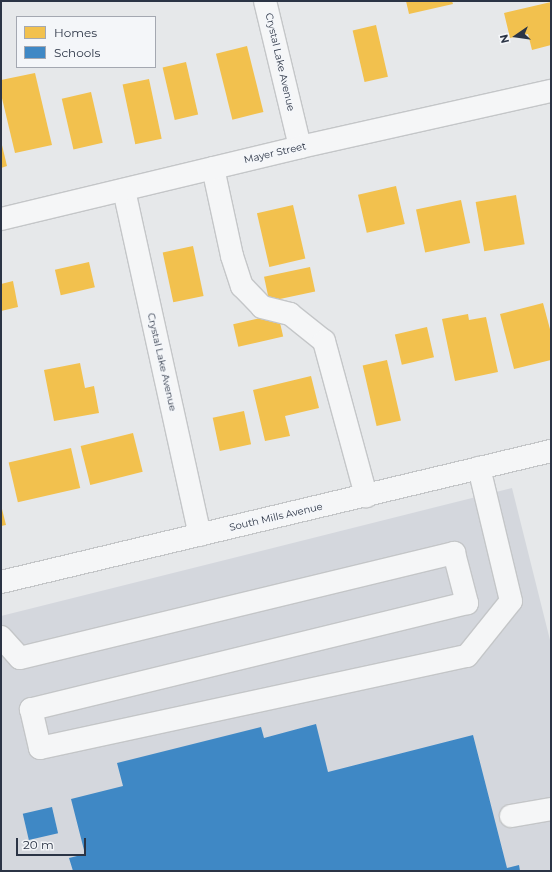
<!DOCTYPE html>
<html>
<head>
<meta charset="utf-8">
<style>
	body { margin:0 }
	#map { position:relative; width:552px; height:872px; overflow:hidden; background:#e6e8ea; font-family:Montserrat,sans-serif }
	div>[style] { position:absolute }
	[style*='--x'] { left:calc(var(--x)*1px); top:calc(var(--y)*1px); width:calc(var(--w)*1px); rotate:calc(var(--a)*1deg) }
	.built>* { inset:0; background:#d4d7dd }
	.homes>* { inset:0; background:#f2c14e; transform-origin:0 0 }
	.schools>* { inset:0; background:#3f88c5; transform-origin:0 0 }
	.roads { filter:drop-shadow(1px 0 #c4c6c8) drop-shadow(-1px 0 #c4c6c8) drop-shadow(0 1px #c4c6c8) drop-shadow(0 -1px #c4c6c8) }
	.minor>* { height:22px; margin:-11px; padding:0 11px; transform-origin:11px; border-radius:11px; background:#f5f6f7 }
	span { translate:-50% -50%; white-space:nowrap; text-align:center; line-height:1.15; -webkit-text-stroke:4px #f4f6f9; paint-order:stroke }
	.street-label { font-size:10px; color:#2b3445 }
	.frame { position:absolute; inset:0; border:2px solid #2b3445; pointer-events:none }
	.legend { position:absolute; left:16px; top:16px; width:140px; height:52px; box-sizing:border-box; background:#f4f6f9; border:1px solid #a4a8b1; margin:0; padding:5px 7px; list-style:none; font-size:12px; color:#2b3445 }
	.legend li { display:flex; align-items:center; gap:8px; height:20px }
	.legend b { width:20px; border:1px solid #a4a8b1 }
	.north { position:absolute; left:496px; top:16px; width:40px; height:40px; -webkit-text-stroke:3px #f4f6f9; paint-order:stroke; rotate:257deg; font-size:11px; font-weight:700; line-height:16px; text-align:center; color:#2b3445 }
	.north::after { content:''; display:block; margin:auto; width:14px; height:18px; background:#2b3445; clip-path:polygon(50% 0,100% 100%,50% 72%,0 100%) }
	.scale { position:absolute; left:16px; top:838px; width:70px; height:18px; box-sizing:border-box; border:2px solid #2b3445; border-top:0; padding-left:5px; font-size:12px; line-height:14px; white-space:nowrap; color:#2b3445; -webkit-text-stroke:3px #f4f6f9; paint-order:stroke }
</style>
</head>
<body>
<div id="map">
	<div class="built">
		<i style="clip-path:polygon(512px 488px,551px 644px,551px 871px,1px 871px,1px 616px)"></i>
	</div>
	<div class="homes">
		<i style="clip-path:polygon(406px 1px,452px 1px,453px 4px,409px 14px)"></i>
		<i style="clip-path:polygon(551px 2px,551px 45px,532px 50px,528px 34px,510px 38px,504px 13px)"></i>
		<i style="left:376px;top:25px;width:53px;height:24px;rotate:77deg"></i>
		<i style="left:247px;top:46px;width:68px;height:32px;rotate:76deg"></i>
		<i style="left:186px;top:62px;width:54px;height:24px;rotate:77deg"></i>
		<i style="clip-path:polygon(35px 73px,52px 145px,15px 153px,1px 94px,1px 80px)"></i>
		<i style="left:149px;top:79px;width:61px;height:27px;rotate:78deg"></i>
		<i style="left:91px;top:92px;width:52px;height:30px;rotate:77deg"></i>
		<i style="clip-path:polygon(1px 141px,7px 166px,1px 168px)"></i>
		<i style="left:396px;top:186px;width:39px;height:39px;rotate:77deg"></i>
		<i style="left:516px;top:195px;width:50px;height:41px;rotate:80deg"></i>
		<i style="left:461px;top:200px;width:44px;height:46px;rotate:78deg"></i>
		<i style="left:293px;top:205px;width:55px;height:37px;rotate:77deg"></i>
		<i style="left:193px;top:246px;width:51px;height:31px;rotate:78deg"></i>
		<i style="left:89px;top:262px;width:26px;height:35px;rotate:77deg"></i>
		<i style="left:310px;top:267px;width:25px;height:47px;rotate:78deg"></i>
		<i style="clip-path:polygon(13px 281px,18px 307px,1px 311px,1px 284px)"></i>
		<i style="clip-path:polygon(543px 303px,551px 333px,551px 360px,514px 369px,500px 314px)"></i>
		<i style="left:278px;top:314px;width:23px;height:46px;rotate:77deg"></i>
		<i style="clip-path:polygon(468px 314px,469px 320px,486px 317px,498px 372px,455px 381px,442px 319px)"></i>
		<i style="left:427px;top:327px;width:31px;height:33px;rotate:77deg"></i>
		<i style="left:387px;top:360px;width:62px;height:25px;rotate:77deg"></i>
		<i style="clip-path:polygon(80px 363px,85px 388px,94px 386px,99px 413px,54px 421px,44px 370px)"></i>
		<i style="clip-path:polygon(311px 376px,319px 408px,285px 416px,290px 436px,265px 441px,253px 390px)"></i>
		<i style="left:244px;top:411px;width:34px;height:32px;rotate:78deg"></i>
		<i style="left:133px;top:433px;width:40px;height:54px;rotate:76deg"></i>
		<i style="left:71px;top:448px;width:41px;height:64px;rotate:77deg"></i>
		<i style="clip-path:polygon(1px 505px,6px 525px,1px 526px)"></i>
	</div>
	<div class="schools">
		<i style="clip-path:polygon(316px 724px,328px 772px,473px 735px,507px 868px,519px 865px,520px 871px,73px 871px,69px 858px,85px 854px,71px 799px,123px 786px,117px 763px,261px 727px,264px 738px)"></i>
		<i style="left:52px;top:807px;width:27px;height:30px;rotate:77deg"></i>
	</div>
	<div class="roads">
		<div class="minor">
			<i style="--x:265;--y:1;--w:150;--a:76.5"></i>
			<i style="--x:213;--y:168;--w:90;--a:77.8"></i>
			<i style="--x:232;--y:256;--w:32;--a:72"></i>
			<i style="--x:242;--y:286;--w:29;--a:46"></i>
			<i style="--x:262;--y:307;--w:29;--a:14"></i>
			<i style="--x:290;--y:314;--w:43;--a:38.5"></i>
			<i style="--x:324;--y:341;--w:161;--a:74.8"></i>
			<i style="--x:124;--y:190;--w:353;--a:77.6"></i>
			<i style="--x:1;--y:219;--w:308;--a:-13.5"></i>
			<i style="--x:300;--y:147;--w:257;--a:-12.6"></i>
			<i style="--x:1;--y:582;--w:565;--a:-13.4"></i>
			<i style="--x:1;--y:637;--w:28;--a:48"></i>
			<i style="--x:20;--y:658;--w:447;--a:-13.6"></i>
			<i style="--x:454;--y:553;--w:52;--a:75.4"></i>
			<i style="--x:467;--y:603;--w:449;--a:166.3"></i>
			<i style="--x:31;--y:709;--w:40;--a:77"></i>
			<i style="--x:40;--y:748;--w:437;--a:-12.2"></i>
			<i style="--x:467;--y:656;--w:70;--a:-51.3"></i>
			<i style="--x:511;--y:601;--w:137;--a:-103.5"></i>
			<i style="--x:511;--y:816;--w:41;--a:-9.9"></i>
		</div>
	</div>
	<div class="street-label">
		<span style="left:280px;top:62px;rotate:77deg">Crystal Lake Avenue</span>
		<span style="left:275px;top:153px;rotate:-13deg">Mayer Street</span>
		<span style="left:162px;top:362px;rotate:77deg">Crystal Lake Avenue</span>
		<span style="left:276px;top:517px;rotate:-13deg">South Mills Avenue</span>
	</div>
	<div class="frame"></div>
	<ul class="legend">
	<li><b style="height:11px;background:#f2c14e"></b>Homes</li>
	<li><b style="height:11px;background:#3f88c5"></b>Schools</li>
	</ul>
	<div class="north">N</div>
	<div class="scale">20 m</div>
</div>
</body>
</html>
